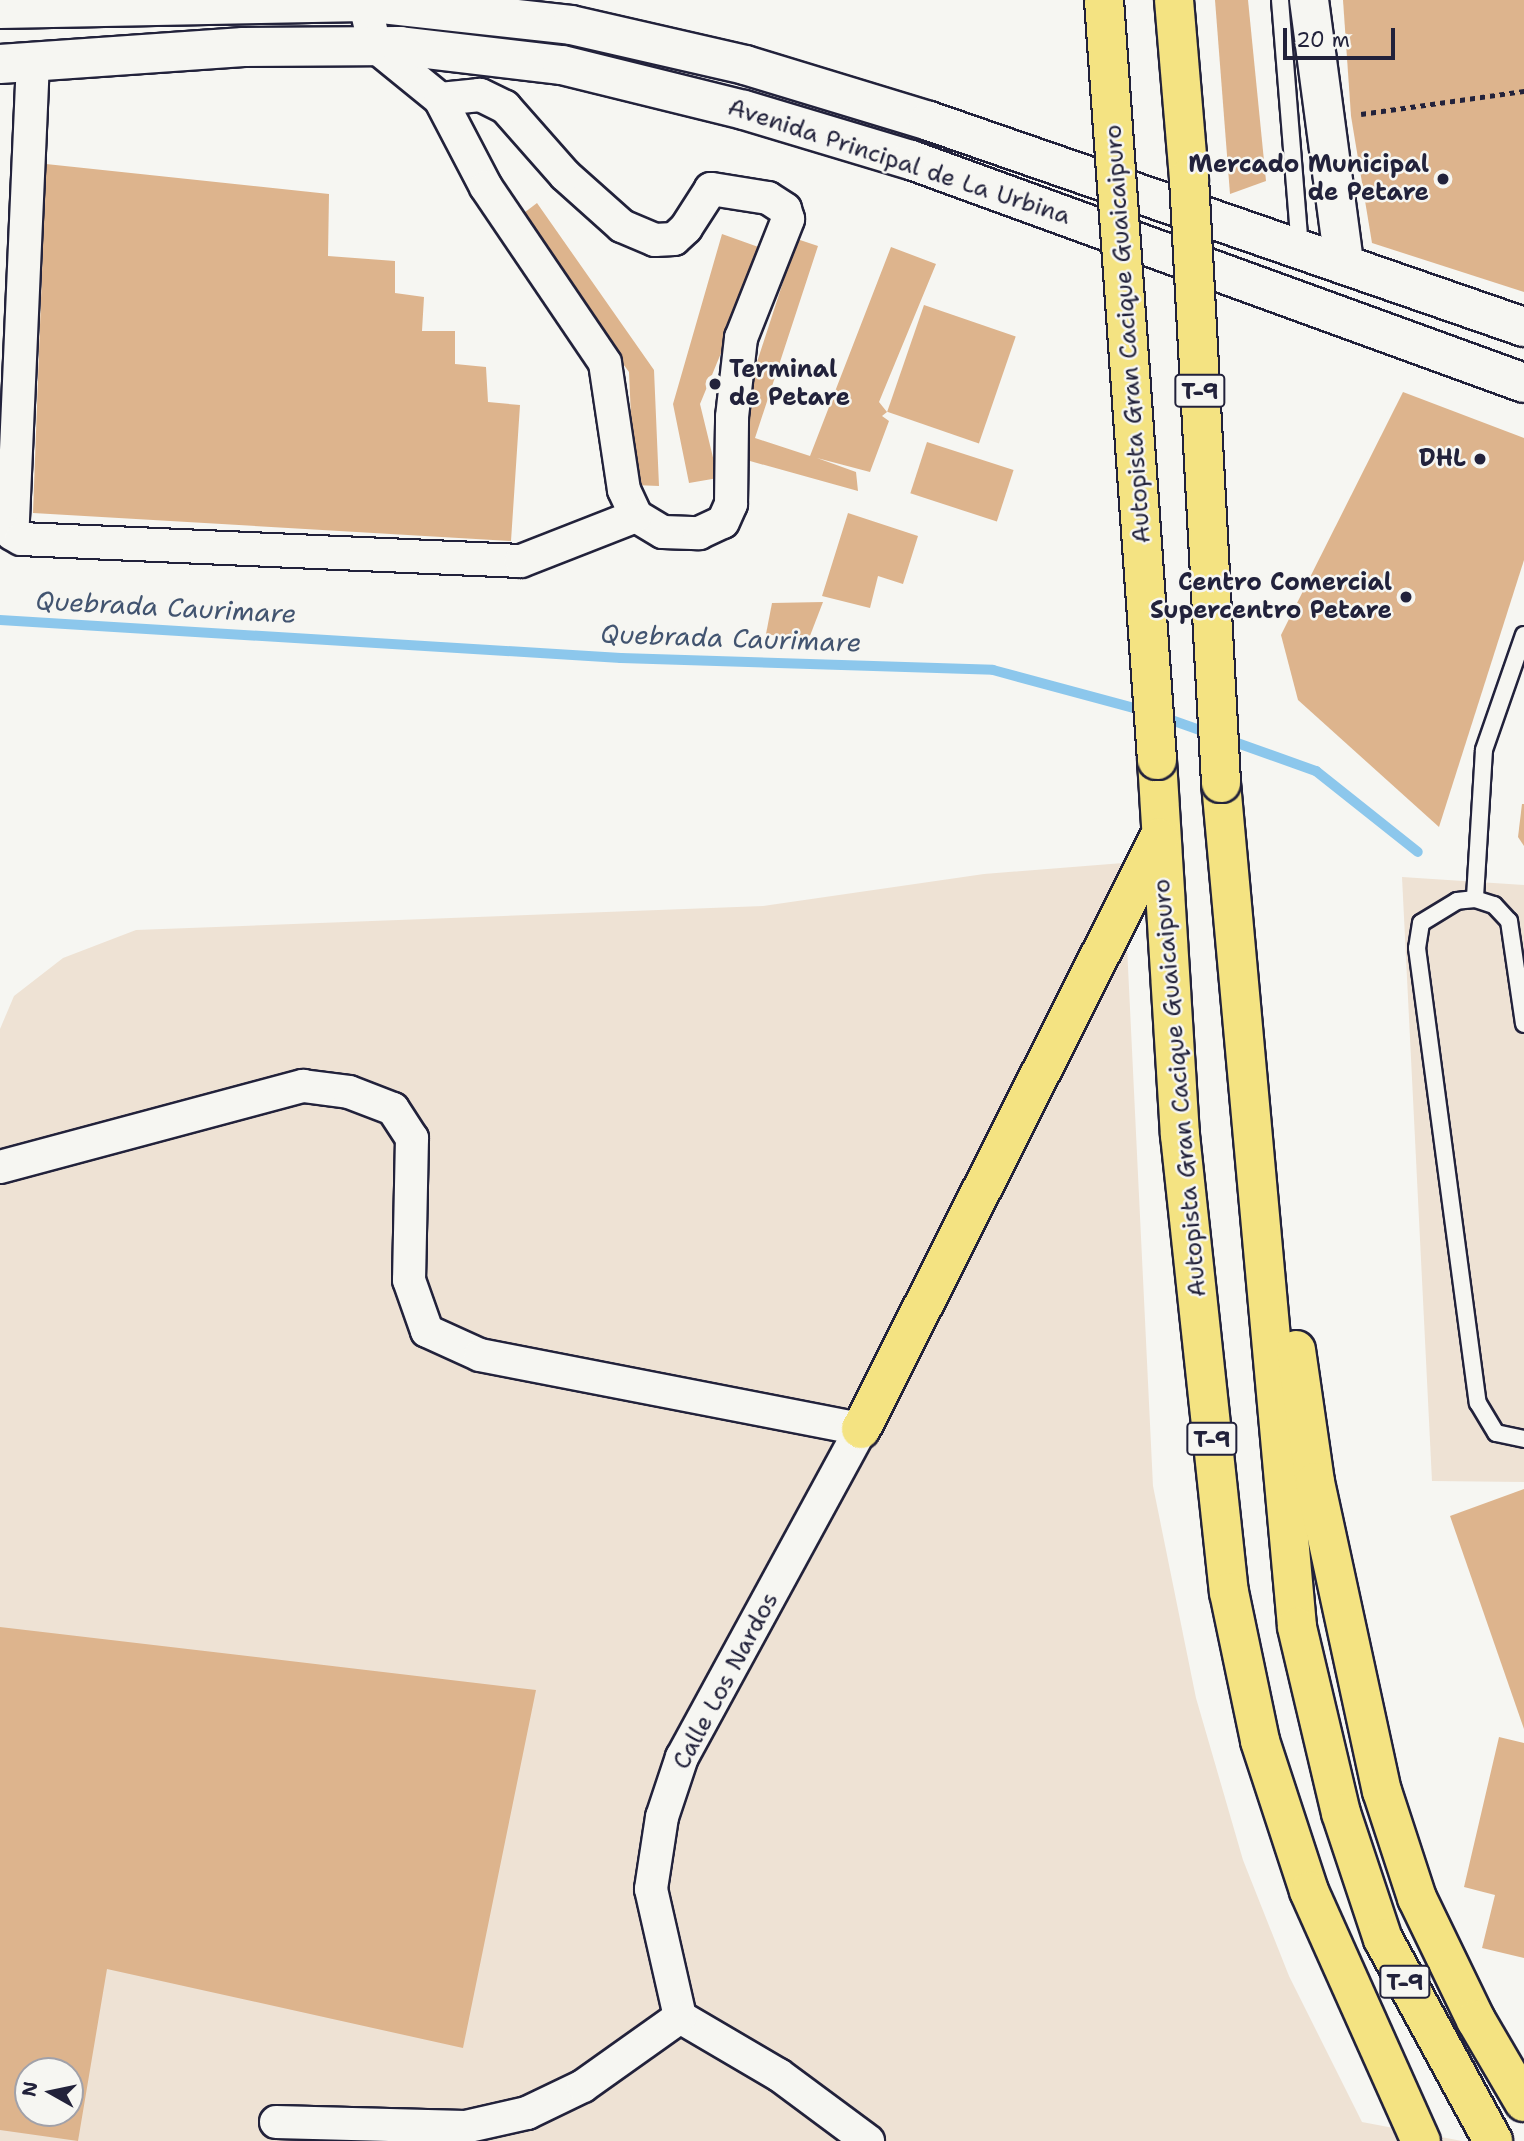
<!DOCTYPE html>
<html>
<head>
<meta charset="utf-8">
<style>
	body { margin:0 }
	#map { position:relative; width:1524px; height:2141px; overflow:hidden; background:#f6f6f2; font-family:"Shantell Sans",sans-serif }
	div>[style] { position:absolute }
	[style*='--x'] { left:calc(var(--x)*1px); top:calc(var(--y)*1px); width:calc(var(--w)*1px); rotate:calc(var(--a)*1deg) }
	.built>* { inset:0; background:#eee2d4 }
	.stream>* { height:10px; margin:-5px; padding:0 5px; transform-origin:5px; border-radius:5px; background:#8cc7ec }
	.building>* { inset:0; background:#ddb48d; transform-origin:0 0 }
	.path>* { height:4.5px; margin-top:-2.25px; transform-origin:0; background:repeating-linear-gradient(90deg,#22223b 0 5px,transparent 0 10px) }
	.roads { filter:drop-shadow(2px 0 #22223b) drop-shadow(-2px 0 #22223b) drop-shadow(0 2px #22223b) drop-shadow(0 -2px #22223b) }
	.service>* { height:16px; margin:-8px; padding:0 8px; transform-origin:8px; border-radius:8px; background:#f6f6f2 }
	.minor>* { height:32px; margin:-16px; padding:0 16px; transform-origin:16px; border-radius:16px; background:#f6f6f2 }
	.tertiary>* { height:38px; margin:-19px; padding:0 19px; transform-origin:19px; border-radius:19px; background:#f6f6f2 }
	.secondary>* { height:38px; margin:-19px; padding:0 19px; transform-origin:19px; border-radius:19px; background:#f6f6f2 }
	.motorway>* { height:38px; margin:-19px; padding:0 19px; transform-origin:19px; border-radius:19px; background:#f4e382 }
	.bridges { filter:drop-shadow(2px 0 #22223b) drop-shadow(-2px 0 #22223b) drop-shadow(0 2px #22223b) drop-shadow(0 -2px #22223b) }
	.motorway-bridge>* { height:38px; margin:-19px; padding:0 19px; transform-origin:19px; border-radius:19px; background:#f4e382 }
	.dots>* { width:19px; height:19px; translate:-50% -50%; box-sizing:border-box; border:4px solid #f6f6f2; border-radius:50% }
	span { translate:-50% -50%; white-space:nowrap; text-align:center; line-height:1.15; -webkit-text-stroke:5px #f6f6f2; paint-order:stroke }
	.shield-label span { padding:2px 5px; background:#f6f6f2; border:2px solid; border-radius:5px; -webkit-text-stroke-width:0 }
	.shield-label { font-size:23px; color:#22223b; font-weight:700 }
	.street-label { font-size:24px; color:#22223b }
	.poi-label { font-size:24px; color:#22223b; font-weight:700 }
	.right { translate:-100% -50%; text-align:right }
	.left { translate:0 -50%; text-align:left }
	.water-label { font-size:26px; color:#425470; font-style:italic }
	.north { position:absolute; left:14px; top:2057px; width:70px; height:70px; box-sizing:border-box; background:#f6f6f2; border:2px solid #a1a1a9; border-radius:50%; rotate:279deg; font-size:19px; font-weight:700; line-height:28px; text-align:center; color:#22223b }
	.north::after { content:''; display:block; margin:auto; width:24px; height:32px; background:#22223b; clip-path:polygon(50% 0,100% 100%,50% 72%,0 100%) }
	.scale { position:absolute; left:1283px; top:28px; width:112px; height:32px; box-sizing:border-box; border:4px solid #22223b; border-top:0; padding-left:9px; font-size:21px; line-height:24px; white-space:nowrap; color:#22223b; -webkit-text-stroke:5px #f6f6f2; paint-order:stroke }
</style>
</head>
<body>
<div id="map">
	<div class="built">
		<i style="clip-path:polygon(evenodd,1123px 863px,1153px 1486px,1196px 1698px,1243px 1860px,1289px 1976px,1362px 2122px,1462px 2141px,0 2141px,0 1029px,14px 996px,63px 958px,136px 930px,763px 906px,984px 874px,1123px 863px,28px 2071px,70px 2071px,70px 2113px,28px 2113px,28px 2071px)"></i>
		<i style="clip-path:polygon(1402px 877px,1524px 885px,1524px 1482px,1432px 1481px)"></i>
	</div>
	<div class="stream">
		<i style="--x:0;--y:620;--w:622;--a:3.5"></i>
		<i style="--x:621;--y:658;--w:372;--a:1.8"></i>
		<i style="--x:993;--y:670;--w:157;--a:15.1"></i>
		<i style="--x:1160;--y:716;--w:54;--a:19.4"></i>
		<i style="--x:1226;--y:739;--w:96;--a:19.6"></i>
		<i style="--x:1316;--y:771;--w:130;--a:38.5"></i>
	</div>
	<div class="building">
		<i style="clip-path:polygon(1215px 0,1248px 0,1266px 181px,1230px 194px)"></i>
		<i style="clip-path:polygon(1343px 0,1524px 0,1524px 292px,1372px 243px,1351px 116px)"></i>
		<i style="clip-path:polygon(46px 164px,329px 194px,328px 256px,395px 261px,395px 293px,424px 297px,422px 331px,455px 331px,455px 364px,486px 367px,488px 402px,520px 405px,511px 541px,33px 513px)"></i>
		<i style="clip-path:polygon(537px 203px,654px 370px,659px 486px,634px 485px,629px 372px,516px 219px)"></i>
		<i style="clip-path:polygon(722px 234px,764px 249px,700px 404px,718px 478px,689px 483px,673px 404px)"></i>
		<i style="clip-path:polygon(797px 239px,818px 246px,755px 438px,810px 456px,891px 247px,936px 264px,879px 402px,887px 412px,882px 416px,889px 421px,870px 472px,817px 458px,856px 472px,858px 491px,750px 461px,733px 436px)"></i>
		<i style="left:924px;top:305px;width:97px;height:113px;rotate:19deg"></i>
		<i style="clip-path:polygon(1403px 392px,1524px 438px,1524px 560px,1439px 827px,1298px 700px,1281px 635px)"></i>
		<i style="left:927px;top:442px;width:91px;height:54px;rotate:18deg"></i>
		<i style="clip-path:polygon(848px 513px,918px 536px,903px 584px,878px 576px,870px 608px,822px 596px)"></i>
		<i style="clip-path:polygon(823px 602px,808px 641px,766px 634px,772px 603px)"></i>
		<i style="clip-path:polygon(1522px 804px,1524px 804px,1524px 846px,1518px 837px)"></i>
		<i style="clip-path:polygon(1524px 1489px,1524px 1729px,1450px 1516px)"></i>
		<i style="clip-path:polygon(evenodd,0 1627px,536px 1690px,463px 2048px,107px 1969px,78px 2141px,0 2130px,0 1627px,28px 2071px,70px 2071px,70px 2113px,28px 2113px,28px 2071px)"></i>
		<i style="clip-path:polygon(1499px 1737px,1524px 1743px,1524px 1958px,1482px 1948px,1495px 1895px,1464px 1887px)"></i>
	</div>
	<div class="path">
		<i style="--x:1361;--y:114;--w:165;--a:-8"></i>
	</div>
	<div class="roads">
		<div class="service">
			<i style="--x:1280;--y:0;--w:248;--a:85.4"></i>
			<i style="--x:1524;--y:635;--w:122;--a:109.2"></i>
			<i style="--x:1484;--y:750;--w:149;--a:93.5"></i>
			<i style="--x:1475;--y:899;--w:20;--a:18"></i>
			<i style="--x:1494;--y:905;--w:22;--a:47"></i>
			<i style="--x:1509;--y:921;--w:104;--a:81.7"></i>
			<i style="--x:1475;--y:899;--w:18;--a:174"></i>
			<i style="--x:1457;--y:901;--w:42;--a:148.6"></i>
			<i style="--x:1421;--y:923;--w:25;--a:99"></i>
			<i style="--x:1417;--y:948;--w:459;--a:82.4"></i>
			<i style="--x:1478;--y:1403;--w:35;--a:59"></i>
			<i style="--x:1496;--y:1433;--w:29;--a:12"></i>
		</div>
		<div class="minor">
			<i style="--x:364;--y:0;--w:47;--a:76.6"></i>
			<i style="--x:375;--y:46;--w:84;--a:39.2"></i>
			<i style="--x:440;--y:99;--w:99;--a:62.4"></i>
			<i style="--x:486;--y:187;--w:212;--a:55.9"></i>
			<i style="--x:605;--y:363;--w:128;--a:81.5"></i>
			<i style="--x:624;--y:490;--w:29;--a:65"></i>
			<i style="--x:636;--y:516;--w:31;--a:31"></i>
			<i style="--x:663;--y:532;--w:36;--a:2"></i>
			<i style="--x:699;--y:533;--w:26;--a:-25"></i>
			<i style="--x:723;--y:522;--w:20;--a:-66"></i>
			<i style="--x:731;--y:504;--w:87;--a:-89.3"></i>
			<i style="--x:732;--y:417;--w:80;--a:-83.5"></i>
			<i style="--x:741;--y:338;--w:128;--a:-68.4"></i>
			<i style="--x:788;--y:219;--w:10;--a:-107"></i>
			<i style="--x:785;--y:209;--w:20;--a:-147"></i>
			<i style="--x:768;--y:198;--w:58;--a:-171"></i>
			<i style="--x:711;--y:189;--w:46;--a:122.7"></i>
			<i style="--x:686;--y:228;--w:16;--a:137"></i>
			<i style="--x:674;--y:239;--w:19;--a:177"></i>
			<i style="--x:655;--y:240;--w:36;--a:-157"></i>
			<i style="--x:622;--y:226;--w:76;--a:-138.2"></i>
			<i style="--x:565;--y:175;--w:91;--a:-131.4"></i>
			<i style="--x:505;--y:107;--w:28;--a:-154"></i>
			<i style="--x:480;--y:95;--w:40;--a:174.3"></i>
			<i style="--x:33;--y:61;--w:473;--a:92.5"></i>
			<i style="--x:12;--y:534;--w:10;--a:29"></i>
			<i style="--x:21;--y:539;--w:500;--a:2.52"></i>
			<i style="--x:521;--y:561;--w:123;--a:-21.4"></i>
			<i style="--x:0;--y:1167;--w:314;--a:-15"></i>
			<i style="--x:303;--y:1086;--w:46;--a:7.4"></i>
			<i style="--x:349;--y:1092;--w:47;--a:21.1"></i>
			<i style="--x:393;--y:1109;--w:35;--a:57"></i>
			<i style="--x:412;--y:1138;--w:142;--a:91.2"></i>
			<i style="--x:409;--y:1280;--w:54;--a:70.6"></i>
			<i style="--x:427;--y:1331;--w:58;--a:24.4"></i>
			<i style="--x:480;--y:1355;--w:388;--a:11"></i>
			<i style="--x:861;--y:1429;--w:374;--a:118.6"></i>
			<i style="--x:682;--y:1757;--w:63;--a:108.4"></i>
			<i style="--x:662;--y:1817;--w:73;--a:98.7"></i>
			<i style="--x:651;--y:1889;--w:131;--a:77.2"></i>
			<i style="--x:680;--y:2017;--w:115;--a:30.4"></i>
			<i style="--x:779;--y:2075;--w:111;--a:36.6"></i>
			<i style="--x:276;--y:2122;--w:189;--a:1.5"></i>
			<i style="--x:465;--y:2127;--w:64;--a:-12.7"></i>
			<i style="--x:527;--y:2113;--w:62;--a:-25.7"></i>
			<i style="--x:583;--y:2086;--w:119;--a:-35.4"></i>
		</div>
		<div class="tertiary">
			<i style="--x:1309;--y:0;--w:263;--a:82.4"></i>
		</div>
		<div class="secondary">
			<i style="--x:0;--y:9;--w:364;--a:-1.1"></i>
			<i style="--x:364;--y:2;--w:208;--a:6.3"></i>
			<i style="--x:571;--y:25;--w:179;--a:12.9"></i>
			<i style="--x:745;--y:65;--w:192;--a:16.9"></i>
			<i style="--x:929;--y:121;--w:630;--a:19.1"></i>
			<i style="--x:0;--y:64;--w:244;--a:-4"></i>
			<i style="--x:243;--y:47;--w:157;--a:-0.4"></i>
			<i style="--x:400;--y:46;--w:163;--a:6.7"></i>
			<i style="--x:562;--y:65;--w:187;--a:13.9"></i>
			<i style="--x:744;--y:110;--w:174;--a:16.7"></i>
			<i style="--x:911;--y:160;--w:652;--a:19.99"></i>
		</div>
		<div class="motorway">
			<i style="--x:1157;--y:760;--w:376;--a:86.5"></i>
			<i style="--x:1180;--y:1135;--w:460;--a:83.9"></i>
			<i style="--x:1229;--y:1592;--w:152;--a:78.2"></i>
			<i style="--x:1260;--y:1741;--w:158;--a:71.9"></i>
			<i style="--x:1309;--y:1891;--w:274;--a:65.9"></i>
			<i style="--x:1221;--y:783;--w:847;--a:84.85"></i>
			<i style="--x:1297;--y:1627;--w:191;--a:76.7"></i>
			<i style="--x:1341;--y:1813;--w:133;--a:71.6"></i>
			<i style="--x:1383;--y:1939;--w:230;--a:61.4"></i>
			<i style="--x:1296;--y:1350;--w:133;--a:81.8"></i>
			<i style="--x:1315;--y:1482;--w:316;--a:77.8"></i>
			<i style="--x:1382;--y:1791;--w:113;--a:71.9"></i>
			<i style="--x:1417;--y:1898;--w:136;--a:64.2"></i>
			<i style="--x:1476;--y:2020;--w:95;--a:59.7"></i>
			<i style="--x:861;--y:1429;--w:662;--a:-63.24"></i>
		</div>
	</div>
	<div class="bridges">
		<div class="motorway-bridge">
			<i style="--x:1104;--y:0;--w:762;--a:86.01"></i>
			<i style="--x:1174;--y:0;--w:179;--a:85.2"></i>
			<i style="--x:1189;--y:178;--w:606;--a:86.97"></i>
		</div>
	</div>
	<div class="dots">
		<i style="left:1443px;top:179px;background:#22223b"></i>
		<i style="left:715px;top:384px;background:#22223b"></i>
		<i style="left:1480px;top:459px;background:#22223b"></i>
		<i style="left:1406px;top:597px;background:#22223b"></i>
	</div>
	<div class="shield-label">
		<span style="left:1200px;top:391px">T-9</span>
		<span style="left:1212px;top:1439px">T-9</span>
		<span style="left:1405px;top:1982px">T-9</span>
	</div>
	<div class="street-label">
		<span style="left:899px;top:162px;rotate:18deg">Avenida Principal de La Urbina</span>
		<span style="left:1128px;top:334px;rotate:-94deg">Autopista Gran Cacique Guaicaipuro</span>
		<span style="left:1180px;top:1088px;rotate:-95deg">Autopista Gran Cacique Guaicaipuro</span>
		<span style="left:726px;top:1681px;rotate:-62deg">Calle Los Nardos</span>
	</div>
	<div class="poi-label">
		<span class="right" style="left:1429px;top:179px">Mercado Municipal<br>de Petare</span>
		<span class="left" style="left:729px;top:384px">Terminal<br>de Petare</span>
		<span class="right" style="left:1466px;top:459px">DHL</span>
		<span class="right" style="left:1392px;top:597px">Centro Comercial<br>Supercentro Petare</span>
	</div>
	<div class="water-label">
		<span style="left:166px;top:607px;rotate:3deg">Quebrada Caurimare</span>
		<span style="left:731px;top:638px;rotate:2deg">Quebrada Caurimare</span>
	</div>
	<div class="north">N</div>
	<div class="scale">20 m</div>
</div>
</body>
</html>
